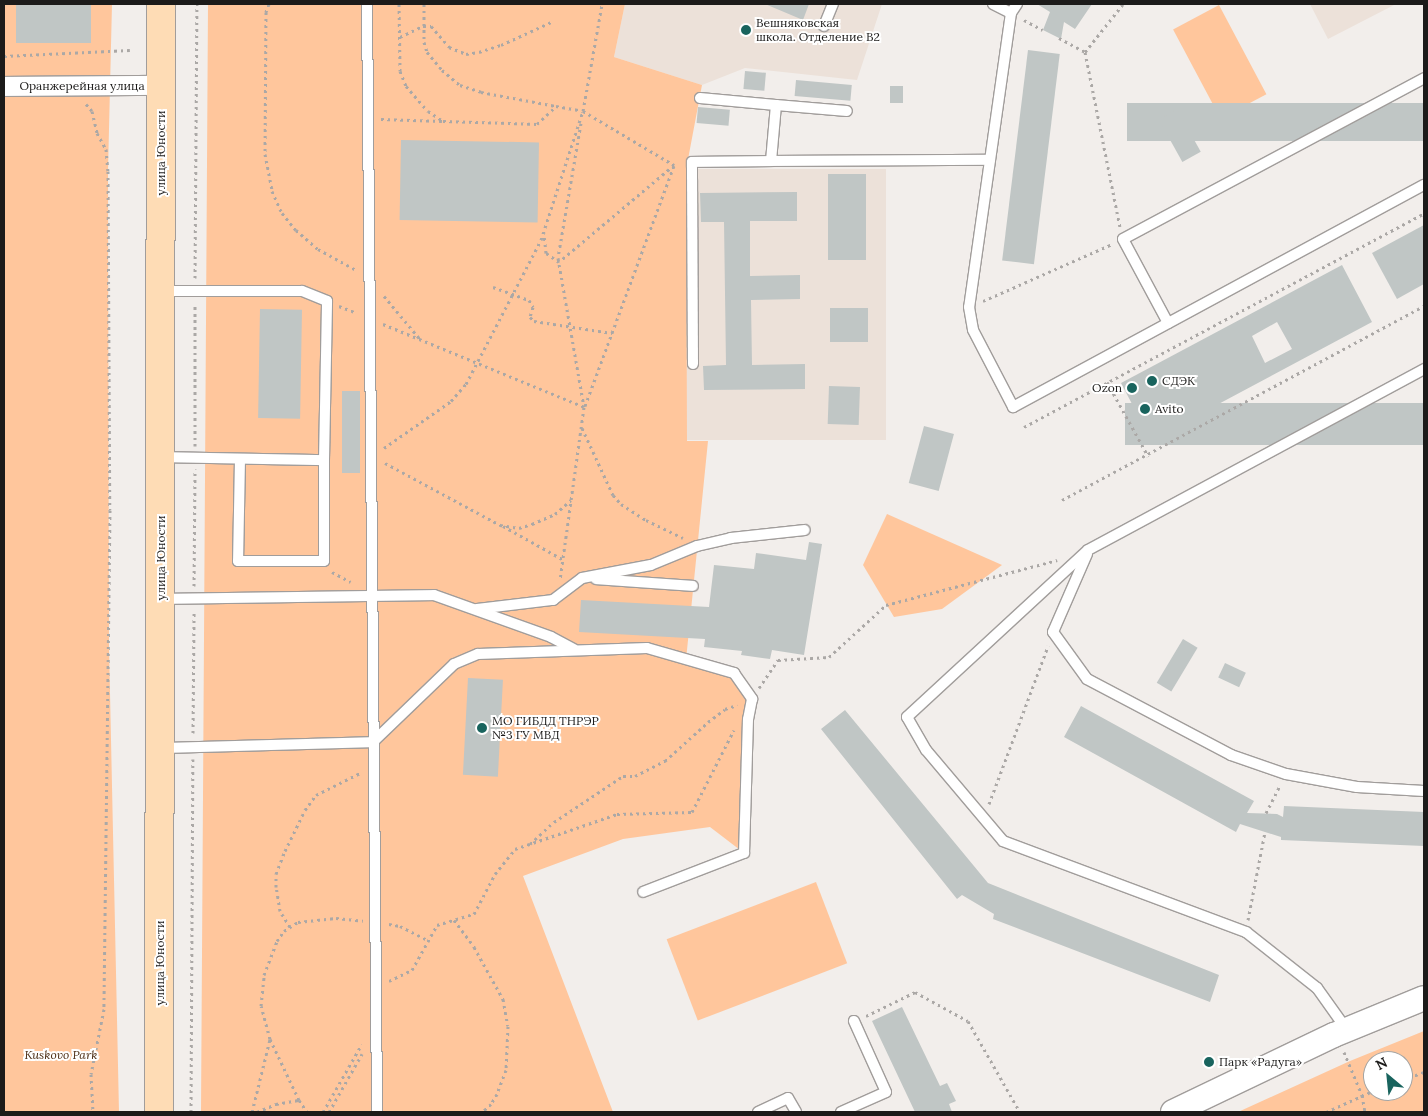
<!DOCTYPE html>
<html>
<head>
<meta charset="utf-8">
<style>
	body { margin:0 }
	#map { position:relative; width:1428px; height:1116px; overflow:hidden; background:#f2eeeb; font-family:Lora,serif }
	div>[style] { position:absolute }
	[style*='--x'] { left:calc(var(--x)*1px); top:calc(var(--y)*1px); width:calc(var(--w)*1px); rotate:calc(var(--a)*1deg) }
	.built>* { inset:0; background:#ece1d9; transform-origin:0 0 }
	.green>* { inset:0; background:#ffc69c; transform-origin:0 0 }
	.building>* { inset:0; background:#c0c6c5; transform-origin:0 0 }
	.path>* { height:3px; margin-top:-1.5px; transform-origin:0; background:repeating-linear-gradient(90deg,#aba8a6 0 2.5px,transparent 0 6.5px) }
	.roads { filter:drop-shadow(1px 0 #a19d9b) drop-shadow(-1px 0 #a19d9b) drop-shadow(0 1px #a19d9b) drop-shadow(0 -1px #a19d9b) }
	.service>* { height:10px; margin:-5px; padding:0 5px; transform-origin:5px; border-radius:5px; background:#fff }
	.minor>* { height:19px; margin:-9.5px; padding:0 9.5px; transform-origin:9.5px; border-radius:9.5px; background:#fff }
	.tertiary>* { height:24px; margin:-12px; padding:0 12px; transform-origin:12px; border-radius:12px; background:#fff }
	.secondary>* { height:28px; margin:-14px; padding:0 14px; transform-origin:14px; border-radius:14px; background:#fedcb5 }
	.dots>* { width:14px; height:14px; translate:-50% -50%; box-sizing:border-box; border:2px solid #fff; border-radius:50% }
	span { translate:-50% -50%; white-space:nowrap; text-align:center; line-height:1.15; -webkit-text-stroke:4px #fff; paint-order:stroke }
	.poi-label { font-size:12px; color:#1c1b1a }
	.left { translate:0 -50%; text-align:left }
	.right { translate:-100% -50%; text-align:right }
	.street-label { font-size:12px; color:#1c1b1a }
	.park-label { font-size:12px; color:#4b2c13; font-style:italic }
	.frame { position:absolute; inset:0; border:5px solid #1c1b1a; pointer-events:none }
	.north { position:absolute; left:1363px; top:1051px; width:50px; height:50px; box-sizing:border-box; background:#fff; border:1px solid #a4a4a3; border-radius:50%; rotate:332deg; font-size:14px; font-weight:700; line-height:20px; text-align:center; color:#1c1b1a }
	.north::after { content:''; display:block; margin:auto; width:18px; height:22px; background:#19645e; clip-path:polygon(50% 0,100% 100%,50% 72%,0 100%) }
</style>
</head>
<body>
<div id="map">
	<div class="built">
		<i style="clip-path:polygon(625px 4px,882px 4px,857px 80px,745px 68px,702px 85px,614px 57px)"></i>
		<i style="clip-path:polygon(1310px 4px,1396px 4px,1328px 39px)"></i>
		<i style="left:886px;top:169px;width:271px;height:200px;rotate:90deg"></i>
	</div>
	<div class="green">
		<i style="clip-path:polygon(4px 4px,112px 4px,108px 171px,109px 646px,119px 1112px,4px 1112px)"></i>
		<i style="clip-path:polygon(208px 4px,625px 4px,614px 57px,702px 85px,686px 170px,687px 441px,708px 441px,686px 660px,734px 673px,752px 699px,744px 853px,710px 827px,623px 839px,523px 876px,613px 1112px,201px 1112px)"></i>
		<i style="left:1219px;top:5px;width:101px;height:52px;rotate:62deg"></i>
		<i style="clip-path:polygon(887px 514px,1002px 565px,942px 609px,894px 617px,863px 565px)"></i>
		<i style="left:816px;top:882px;width:87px;height:160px;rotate:69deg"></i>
		<i style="clip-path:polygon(evenodd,1424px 1031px,1424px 1112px,1238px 1112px,1350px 1061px,1424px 1031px,1373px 1061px,1403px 1061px,1403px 1091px,1373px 1091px,1373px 1061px)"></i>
	</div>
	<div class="building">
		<i style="left:16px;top:4px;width:75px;height:39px"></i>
		<i style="clip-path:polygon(765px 4px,809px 4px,803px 20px)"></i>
		<i style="clip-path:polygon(1037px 4px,1092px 4px,1075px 29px,1064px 22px,1061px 39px,1043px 30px,1050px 12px)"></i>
		<i style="left:1028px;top:50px;width:32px;height:212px;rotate:7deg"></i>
		<i style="left:745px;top:71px;width:21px;height:18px;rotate:5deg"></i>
		<i style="left:796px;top:80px;width:56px;height:16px;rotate:5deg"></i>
		<i style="left:890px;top:86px;width:13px;height:17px"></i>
		<i style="left:1424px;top:103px;width:38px;height:297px;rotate:90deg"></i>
		<i style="left:698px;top:107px;width:32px;height:16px;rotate:5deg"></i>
		<i style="left:1177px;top:109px;width:49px;height:21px;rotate:61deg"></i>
		<i style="left:401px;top:140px;width:138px;height:80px;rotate:1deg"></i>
		<i style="left:828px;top:174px;width:38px;height:86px"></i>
		<i style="clip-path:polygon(797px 192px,797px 221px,750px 221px,750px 276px,800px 275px,800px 299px,751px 300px,752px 365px,805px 364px,805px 389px,704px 390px,703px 366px,726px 365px,724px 222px,701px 222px,700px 193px)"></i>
		<i style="clip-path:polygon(1424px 225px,1424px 284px,1397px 299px,1372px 253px)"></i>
		<i style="clip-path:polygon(evenodd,1342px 265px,1372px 322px,1151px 440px,1121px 383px,1342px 265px,1277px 322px,1292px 349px,1265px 363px,1252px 336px,1277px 322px)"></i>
		<i style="left:830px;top:308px;width:38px;height:34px"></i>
		<i style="left:260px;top:309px;width:42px;height:109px;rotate:1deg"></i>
		<i style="left:829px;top:386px;width:31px;height:38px;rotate:2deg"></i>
		<i style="left:342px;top:391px;width:18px;height:82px"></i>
		<i style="left:1424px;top:403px;width:42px;height:299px;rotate:90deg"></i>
		<i style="left:924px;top:426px;width:31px;height:59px;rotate:15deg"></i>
		<i style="clip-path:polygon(809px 542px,822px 544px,804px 655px,772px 650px,770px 659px,741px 655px,742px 651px,704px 647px,705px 639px,579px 632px,581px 600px,709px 607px,714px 565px,754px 569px,756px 553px,806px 560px)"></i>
		<i style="left:1183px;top:639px;width:17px;height:51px;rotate:31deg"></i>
		<i style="left:1225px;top:663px;width:23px;height:16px;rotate:25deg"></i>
		<i style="left:468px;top:678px;width:35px;height:97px;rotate:3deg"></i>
		<i style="clip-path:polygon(1081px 706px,1254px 801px,1247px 813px,1277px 814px,1283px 817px,1284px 806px,1424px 812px,1424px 846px,1281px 840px,1281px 837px,1240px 824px,1236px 832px,1064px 737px)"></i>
		<i style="clip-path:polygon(845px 710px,988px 883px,1219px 975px,1210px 1002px,993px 919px,994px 914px,962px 895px,957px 899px,821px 729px)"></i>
		<i style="clip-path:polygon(902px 1007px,940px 1086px,947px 1083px,956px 1101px,949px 1104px,952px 1112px,915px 1112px,872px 1021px)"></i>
	</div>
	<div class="path">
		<i style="--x:269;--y:4;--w:9;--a:111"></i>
		<i style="--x:266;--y:12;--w:142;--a:90.4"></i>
		<i style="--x:265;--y:154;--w:38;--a:79"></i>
		<i style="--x:272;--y:191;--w:24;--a:66"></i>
		<i style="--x:282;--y:213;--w:22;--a:51"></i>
		<i style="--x:296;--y:230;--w:29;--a:41"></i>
		<i style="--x:318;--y:249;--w:43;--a:28.9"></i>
		<i style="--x:399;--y:4;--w:67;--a:89.1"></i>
		<i style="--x:400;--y:71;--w:16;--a:68"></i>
		<i style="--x:406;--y:86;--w:33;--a:49"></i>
		<i style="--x:428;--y:111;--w:18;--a:34"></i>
		<i style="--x:443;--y:121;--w:94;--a:1.8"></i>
		<i style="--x:537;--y:124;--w:26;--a:-43"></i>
		<i style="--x:556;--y:106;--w:27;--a:10"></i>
		<i style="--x:583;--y:111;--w:106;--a:30.7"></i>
		<i style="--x:674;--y:165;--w:150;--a:139.9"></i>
		<i style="--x:559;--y:262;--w:16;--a:-145"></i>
		<i style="--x:546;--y:253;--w:20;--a:-96"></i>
		<i style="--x:424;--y:4;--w:38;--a:90"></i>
		<i style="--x:424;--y:42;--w:10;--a:73"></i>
		<i style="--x:427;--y:52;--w:23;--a:50"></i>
		<i style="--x:442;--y:70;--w:23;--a:40"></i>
		<i style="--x:460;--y:85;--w:22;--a:18"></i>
		<i style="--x:481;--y:92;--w:76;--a:10.6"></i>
		<i style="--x:1024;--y:20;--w:21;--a:28"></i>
		<i style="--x:400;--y:37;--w:25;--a:-26"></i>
		<i style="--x:423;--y:26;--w:8;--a:0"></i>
		<i style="--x:431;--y:26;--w:28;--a:49"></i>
		<i style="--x:449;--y:47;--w:18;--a:22"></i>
		<i style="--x:466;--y:54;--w:13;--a:-9"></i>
		<i style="--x:479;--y:52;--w:23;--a:-18"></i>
		<i style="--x:501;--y:45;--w:55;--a:-24.7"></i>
		<i style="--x:1059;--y:38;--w:30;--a:28"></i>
		<i style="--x:1085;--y:52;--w:178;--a:78.7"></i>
		<i style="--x:1085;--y:52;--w:61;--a:-51.6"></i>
		<i style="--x:4;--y:56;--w:126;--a:-2.7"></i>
		<i style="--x:86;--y:104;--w:9;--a:49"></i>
		<i style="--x:92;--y:111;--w:23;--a:77"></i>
		<i style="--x:97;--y:133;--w:18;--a:61"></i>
		<i style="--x:106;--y:149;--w:22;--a:85"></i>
		<i style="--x:108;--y:171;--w:339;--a:89.7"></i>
		<i style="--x:110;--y:510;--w:499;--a:90.7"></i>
		<i style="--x:104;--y:1009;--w:66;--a:101.3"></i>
		<i style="--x:91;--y:1074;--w:38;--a:87"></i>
		<i style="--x:583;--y:111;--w:109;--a:-79.9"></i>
		<i style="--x:381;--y:119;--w:61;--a:1.9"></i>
		<i style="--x:581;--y:123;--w:137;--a:99.7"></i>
		<i style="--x:558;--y:258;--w:151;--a:80.1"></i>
		<i style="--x:195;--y:278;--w:274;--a:-89.6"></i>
		<i style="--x:493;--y:287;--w:38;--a:20"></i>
		<i style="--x:529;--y:300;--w:8;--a:60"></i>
		<i style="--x:533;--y:307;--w:10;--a:107"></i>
		<i style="--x:530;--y:317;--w:6;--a:45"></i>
		<i style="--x:534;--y:321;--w:79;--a:8.7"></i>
		<i style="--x:384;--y:296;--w:56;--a:50.1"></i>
		<i style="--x:983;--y:301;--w:141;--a:-23.8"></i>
		<i style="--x:339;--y:306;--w:19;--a:21"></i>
		<i style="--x:383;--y:324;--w:217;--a:22.4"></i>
		<i style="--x:584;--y:407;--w:174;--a:97.9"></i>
		<i style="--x:1107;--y:382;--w:85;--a:61"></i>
		<i style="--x:585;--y:406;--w:256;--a:-69.7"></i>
		<i style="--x:1024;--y:427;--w:454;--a:-28.1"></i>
		<i style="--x:582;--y:428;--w:74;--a:65.2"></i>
		<i style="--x:613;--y:495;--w:12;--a:48"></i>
		<i style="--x:621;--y:504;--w:30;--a:33"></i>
		<i style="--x:646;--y:520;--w:41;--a:25.9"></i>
		<i style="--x:195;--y:446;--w:142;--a:-90"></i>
		<i style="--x:384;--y:448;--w:82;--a:-35"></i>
		<i style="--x:451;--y:401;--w:23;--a:-49"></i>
		<i style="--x:466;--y:384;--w:162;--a:-62.5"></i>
		<i style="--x:541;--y:240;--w:136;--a:-72"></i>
		<i style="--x:385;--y:463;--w:131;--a:28.3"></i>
		<i style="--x:500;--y:525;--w:19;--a:9"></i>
		<i style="--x:519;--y:528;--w:14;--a:-17"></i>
		<i style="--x:532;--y:524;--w:25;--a:-23"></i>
		<i style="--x:555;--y:514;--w:21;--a:-41"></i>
		<i style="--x:1062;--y:500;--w:411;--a:-28.2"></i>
		<i style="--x:503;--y:526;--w:68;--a:29.2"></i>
		<i style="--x:332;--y:572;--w:21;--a:28"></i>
		<i style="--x:194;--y:586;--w:117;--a:-89.5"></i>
		<i style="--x:759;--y:688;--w:34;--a:-56"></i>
		<i style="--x:778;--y:660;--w:51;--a:-3.4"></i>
		<i style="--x:829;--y:657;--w:77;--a:-42.4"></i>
		<i style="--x:886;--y:605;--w:177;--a:-14.7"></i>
		<i style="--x:193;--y:733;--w:121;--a:-89.5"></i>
		<i style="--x:989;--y:804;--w:169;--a:-69.5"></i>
		<i style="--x:1266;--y:813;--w:31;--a:-63"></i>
		<i style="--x:530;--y:844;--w:33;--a:-43"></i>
		<i style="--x:554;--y:822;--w:83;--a:-33.7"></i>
		<i style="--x:623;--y:776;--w:12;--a:0"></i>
		<i style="--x:635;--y:776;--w:34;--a:-27"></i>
		<i style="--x:665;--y:761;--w:58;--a:-42.2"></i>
		<i style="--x:708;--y:722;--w:21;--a:-37"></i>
		<i style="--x:725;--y:709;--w:13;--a:-18"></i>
		<i style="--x:454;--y:920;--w:34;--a:53"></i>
		<i style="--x:474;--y:947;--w:60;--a:60.9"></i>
		<i style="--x:503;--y:999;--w:27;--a:80"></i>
		<i style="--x:508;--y:1026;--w:44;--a:92.6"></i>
		<i style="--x:506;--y:1070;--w:26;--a:111"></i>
		<i style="--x:497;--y:1094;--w:12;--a:121"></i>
		<i style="--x:491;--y:1104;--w:12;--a:138"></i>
		<i style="--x:1248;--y:920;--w:90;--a:-79.1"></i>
		<i style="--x:389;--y:924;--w:11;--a:10"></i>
		<i style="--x:400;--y:926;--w:33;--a:27"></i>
		<i style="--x:290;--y:927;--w:19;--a:-122"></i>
		<i style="--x:280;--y:911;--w:24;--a:-99"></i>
		<i style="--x:276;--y:887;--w:13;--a:-90"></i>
		<i style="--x:276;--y:874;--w:25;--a:-69"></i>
		<i style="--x:285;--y:851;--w:46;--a:-64"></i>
		<i style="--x:305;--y:810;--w:19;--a:-54"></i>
		<i style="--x:316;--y:795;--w:49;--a:-26.6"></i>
		<i style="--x:389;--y:981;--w:25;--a:-26"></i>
		<i style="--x:412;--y:970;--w:51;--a:-60.9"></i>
		<i style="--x:437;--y:925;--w:39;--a:-17"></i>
		<i style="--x:474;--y:914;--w:45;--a:-62.3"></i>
		<i style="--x:495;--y:874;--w:32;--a:-51"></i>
		<i style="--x:515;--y:849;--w:108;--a:-18.9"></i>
		<i style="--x:617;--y:814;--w:75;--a:-1.5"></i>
		<i style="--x:692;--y:812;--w:92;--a:-62.9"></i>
		<i style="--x:866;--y:1016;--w:55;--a:-26.1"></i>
		<i style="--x:915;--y:992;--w:60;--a:28.7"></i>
		<i style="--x:968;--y:1021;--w:105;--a:60.3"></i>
		<i style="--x:270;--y:1039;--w:68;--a:64.6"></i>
		<i style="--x:1344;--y:1052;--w:47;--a:67.3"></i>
		<i style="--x:1362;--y:1095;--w:17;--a:80"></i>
		<i style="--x:1403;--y:1080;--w:22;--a:-21"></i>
		<i style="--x:191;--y:1112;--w:353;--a:-89.7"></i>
		<i style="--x:252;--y:1112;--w:75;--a:-76.1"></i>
		<i style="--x:270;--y:1039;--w:34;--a:-105"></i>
		<i style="--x:261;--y:1006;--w:31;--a:-84"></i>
		<i style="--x:264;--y:975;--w:36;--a:-69"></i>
		<i style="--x:277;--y:941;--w:12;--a:-55"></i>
		<i style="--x:284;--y:931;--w:17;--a:-33"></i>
		<i style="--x:298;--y:922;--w:38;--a:-6"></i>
		<i style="--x:336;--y:918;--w:27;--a:6"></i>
		<i style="--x:257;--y:1112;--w:21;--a:-23"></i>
		<i style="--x:276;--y:1104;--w:23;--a:-10"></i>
		<i style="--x:299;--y:1100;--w:14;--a:56"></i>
		<i style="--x:323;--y:1112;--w:78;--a:-60.2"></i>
		<i style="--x:329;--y:1112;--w:67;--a:-60.4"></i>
		<i style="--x:1326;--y:1112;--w:51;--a:-24.1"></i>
	</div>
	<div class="roads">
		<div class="service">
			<i style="--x:367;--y:4;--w:1108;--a:89.48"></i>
			<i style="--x:993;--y:4;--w:20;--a:27"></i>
			<i style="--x:1017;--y:4;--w:11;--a:124"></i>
			<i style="--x:1011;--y:13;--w:297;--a:98.1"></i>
			<i style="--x:969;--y:307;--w:23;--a:80"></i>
			<i style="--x:973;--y:330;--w:87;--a:62.5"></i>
			<i style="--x:1013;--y:407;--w:467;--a:-28.4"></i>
			<i style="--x:824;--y:26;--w:24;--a:-68"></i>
			<i style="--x:700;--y:98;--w:76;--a:5.3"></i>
			<i style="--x:776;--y:105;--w:56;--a:95.1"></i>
			<i style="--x:771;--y:161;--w:219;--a:-0.3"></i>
			<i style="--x:776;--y:105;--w:71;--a:4.8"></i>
			<i style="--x:1168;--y:323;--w:95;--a:-118.2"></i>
			<i style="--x:1123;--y:239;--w:341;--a:-28.1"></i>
			<i style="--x:693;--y:364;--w:202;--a:-90.3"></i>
			<i style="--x:692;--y:162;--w:79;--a:-0.7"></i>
			<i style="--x:162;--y:457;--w:162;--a:1.1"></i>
			<i style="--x:324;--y:460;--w:159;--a:-88.9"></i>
			<i style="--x:327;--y:301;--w:27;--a:-158"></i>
			<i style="--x:302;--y:291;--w:140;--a:180"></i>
			<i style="--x:240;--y:459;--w:102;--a:91.1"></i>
			<i style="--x:238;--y:561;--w:86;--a:0"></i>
			<i style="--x:324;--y:561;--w:101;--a:-90"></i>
			<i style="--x:1087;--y:554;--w:85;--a:113.6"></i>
			<i style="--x:1053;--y:632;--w:58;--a:54.1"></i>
			<i style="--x:1087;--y:679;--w:163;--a:27.8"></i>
			<i style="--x:1231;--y:755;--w:58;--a:19.1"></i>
			<i style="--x:1286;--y:774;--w:72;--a:10.4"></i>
			<i style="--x:1357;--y:787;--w:67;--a:3.4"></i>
			<i style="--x:596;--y:579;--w:97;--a:4.1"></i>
			<i style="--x:161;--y:599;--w:273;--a:-0.8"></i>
			<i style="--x:434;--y:595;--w:124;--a:19.7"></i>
			<i style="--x:551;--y:637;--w:26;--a:28"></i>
			<i style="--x:477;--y:609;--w:77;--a:-6.8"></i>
			<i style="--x:553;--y:600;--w:36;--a:-37"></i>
			<i style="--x:582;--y:578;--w:70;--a:-10.7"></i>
			<i style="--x:651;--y:565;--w:50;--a:-22.4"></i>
			<i style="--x:697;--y:546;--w:35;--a:-13"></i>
			<i style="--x:731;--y:538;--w:74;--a:-6.2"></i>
			<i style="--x:160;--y:748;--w:213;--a:-1.6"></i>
			<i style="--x:373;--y:742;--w:112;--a:-43.9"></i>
			<i style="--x:454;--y:664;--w:26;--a:-23"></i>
			<i style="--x:478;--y:654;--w:169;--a:-2"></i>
			<i style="--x:647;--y:648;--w:91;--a:16"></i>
			<i style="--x:734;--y:673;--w:32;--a:55"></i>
			<i style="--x:752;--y:699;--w:20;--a:101"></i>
			<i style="--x:748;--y:719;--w:134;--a:91.7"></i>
			<i style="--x:744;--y:853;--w:108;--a:158.9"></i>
			<i style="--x:1347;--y:1030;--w:52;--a:-125.5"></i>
			<i style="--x:1317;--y:988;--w:90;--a:-141.7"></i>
			<i style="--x:1246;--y:932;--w:259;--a:-159.5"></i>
			<i style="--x:1003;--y:841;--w:119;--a:-130.2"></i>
			<i style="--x:926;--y:750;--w:38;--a:-120"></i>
			<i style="--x:907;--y:717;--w:246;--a:-42.7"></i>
			<i style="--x:1088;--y:550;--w:382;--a:-28.3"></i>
			<i style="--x:758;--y:1112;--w:33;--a:-25"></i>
			<i style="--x:788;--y:1098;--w:16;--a:60"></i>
			<i style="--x:841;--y:1112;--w:49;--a:-24"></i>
			<i style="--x:886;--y:1092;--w:78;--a:-114.3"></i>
		</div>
		<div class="minor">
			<i style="--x:4;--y:86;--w:157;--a:-0.4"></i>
		</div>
		<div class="tertiary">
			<i style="--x:1173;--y:1112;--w:178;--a:-25.6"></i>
			<i style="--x:1334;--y:1035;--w:97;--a:-22.3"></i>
		</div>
		<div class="secondary">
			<i style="--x:159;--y:1112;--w:1108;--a:-89.9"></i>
		</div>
	</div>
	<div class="dots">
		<i style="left:746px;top:30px;background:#19645e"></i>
		<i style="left:1152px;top:381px;background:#19645e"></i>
		<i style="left:1132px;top:388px;background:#19645e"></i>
		<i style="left:1145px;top:409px;background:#19645e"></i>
		<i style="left:482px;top:728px;background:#19645e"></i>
		<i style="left:1209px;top:1062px;background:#19645e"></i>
	</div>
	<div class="poi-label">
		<span class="left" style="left:756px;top:30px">Вешняковская<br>школа. Отделение В2</span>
		<span class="left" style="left:1162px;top:381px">СДЭК</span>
		<span class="right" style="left:1122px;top:388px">Ozon</span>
		<span class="left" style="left:1155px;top:409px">Avito</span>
		<span class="left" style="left:492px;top:728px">МО ГИБДД ТНРЭР<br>№3 ГУ МВД</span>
		<span class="left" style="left:1219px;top:1062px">Парк «Радуга»</span>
	</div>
	<div class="street-label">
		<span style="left:82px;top:86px">Оранжерейная улица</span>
		<span style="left:161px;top:153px;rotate:-90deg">улица Юности</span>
		<span style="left:161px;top:558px;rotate:-90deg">улица Юности</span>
		<span style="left:160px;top:963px;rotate:-90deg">улица Юности</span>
	</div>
	<div class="park-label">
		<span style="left:61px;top:1055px">Kuskovo Park</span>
	</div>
	<div class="frame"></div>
	<div class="north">N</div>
</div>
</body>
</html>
